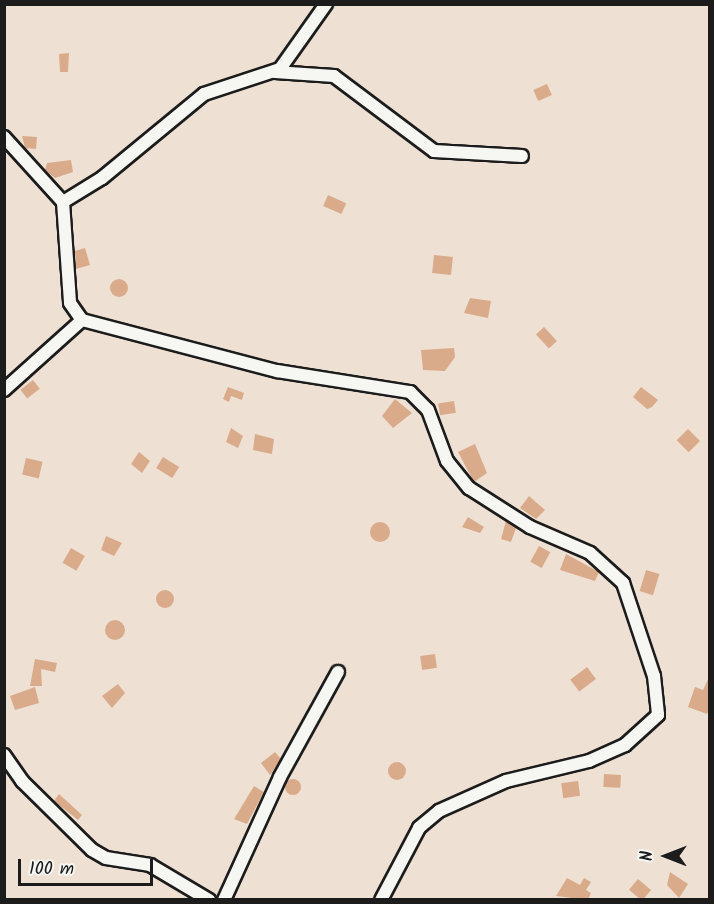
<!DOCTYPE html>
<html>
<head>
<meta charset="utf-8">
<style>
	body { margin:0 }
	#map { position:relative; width:714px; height:904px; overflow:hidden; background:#eee0d3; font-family:Kalam,sans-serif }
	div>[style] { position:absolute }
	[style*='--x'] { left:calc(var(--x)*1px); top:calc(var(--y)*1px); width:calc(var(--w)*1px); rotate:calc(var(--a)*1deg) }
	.building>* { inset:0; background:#daab8b; transform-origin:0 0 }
	.round { border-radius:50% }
	.roads { filter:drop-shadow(2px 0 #1c1c1c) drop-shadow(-2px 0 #1c1c1c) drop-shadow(0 2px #1c1c1c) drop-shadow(0 -2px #1c1c1c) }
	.minor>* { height:12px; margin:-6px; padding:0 6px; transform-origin:6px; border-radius:6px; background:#f6f6f2 }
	span { translate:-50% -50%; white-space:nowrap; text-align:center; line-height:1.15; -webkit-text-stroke:4.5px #f6f6f2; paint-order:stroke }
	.frame { position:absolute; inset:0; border:6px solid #1c1c1c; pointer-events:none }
	.north { position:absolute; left:636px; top:826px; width:60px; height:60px; -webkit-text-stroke:4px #f6f6f2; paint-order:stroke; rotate:270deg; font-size:16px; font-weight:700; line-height:24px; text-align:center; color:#1c1c1c }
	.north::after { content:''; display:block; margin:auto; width:21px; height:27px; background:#1c1c1c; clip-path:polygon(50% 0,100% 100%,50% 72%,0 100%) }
	.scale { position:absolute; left:18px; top:859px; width:135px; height:27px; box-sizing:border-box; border:3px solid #1c1c1c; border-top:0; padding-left:8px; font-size:18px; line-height:21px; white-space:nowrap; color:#1c1c1c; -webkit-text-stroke:4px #f6f6f2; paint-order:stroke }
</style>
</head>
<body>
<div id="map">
	<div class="building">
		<i style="clip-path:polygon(69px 53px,68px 72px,60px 72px,59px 54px)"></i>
		<i style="left:547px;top:84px;width:12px;height:15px;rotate:66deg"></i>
		<i style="clip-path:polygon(22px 136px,37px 137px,36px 149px,25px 148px)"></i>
		<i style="clip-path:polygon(71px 160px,73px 172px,55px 178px,45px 170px,47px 163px)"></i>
		<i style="left:328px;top:195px;width:20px;height:12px;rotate:24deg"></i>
		<i style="clip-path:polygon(85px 248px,90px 265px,76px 269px,75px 251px)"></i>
		<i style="left:434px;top:255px;width:19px;height:18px;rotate:6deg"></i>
		<i class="round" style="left:110px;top:279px;width:18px;height:18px"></i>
		<i style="clip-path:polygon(470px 298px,491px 301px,488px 318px,464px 313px)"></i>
		<i style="left:544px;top:327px;width:19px;height:11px;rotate:47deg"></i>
		<i style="clip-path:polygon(454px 348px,455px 357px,445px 371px,423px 370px,421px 350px)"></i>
		<i style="left:33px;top:380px;width:11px;height:16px;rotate:52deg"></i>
		<i style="clip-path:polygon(228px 387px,244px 393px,242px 400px,231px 396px,229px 402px,223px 399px)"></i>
		<i style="clip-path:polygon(641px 387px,658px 400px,652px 407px,647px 409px,633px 397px)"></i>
		<i style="clip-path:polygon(395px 399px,412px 413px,393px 428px,382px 416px)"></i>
		<i style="left:454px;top:401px;width:12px;height:16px;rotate:81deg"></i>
		<i style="clip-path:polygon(231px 428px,243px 436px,238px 448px,226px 442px)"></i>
		<i style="left:688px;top:429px;width:17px;height:16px;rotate:45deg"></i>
		<i style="clip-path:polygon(255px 434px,274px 439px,272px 454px,253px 450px)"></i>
		<i style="clip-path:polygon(475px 444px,487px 473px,474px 482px,458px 452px)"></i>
		<i style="clip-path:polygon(139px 452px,150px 461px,142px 473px,131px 464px)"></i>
		<i style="left:163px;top:457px;width:19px;height:13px;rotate:32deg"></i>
		<i style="left:26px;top:458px;width:17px;height:17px;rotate:13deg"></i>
		<i style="clip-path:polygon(529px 496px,545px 510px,536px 519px,520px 508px)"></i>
		<i style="clip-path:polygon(468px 517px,484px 527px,480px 533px,462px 527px)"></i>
		<i style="clip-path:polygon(506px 521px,516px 528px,511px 542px,501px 539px)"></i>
		<i class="round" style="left:370px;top:522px;width:20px;height:20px"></i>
		<i style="clip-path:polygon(106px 536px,122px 543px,114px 556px,101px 550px)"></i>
		<i style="left:539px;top:546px;width:13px;height:18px;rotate:29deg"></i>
		<i style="left:71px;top:548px;width:16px;height:17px;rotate:30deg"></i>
		<i style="clip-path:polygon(566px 554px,599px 572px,595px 581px,560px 570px)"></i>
		<i style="left:646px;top:570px;width:14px;height:22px;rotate:17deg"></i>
		<i class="round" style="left:156px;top:590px;width:18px;height:18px"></i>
		<i class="round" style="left:105px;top:620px;width:20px;height:20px"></i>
		<i style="left:435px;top:654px;width:14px;height:15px;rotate:82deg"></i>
		<i style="clip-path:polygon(35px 659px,57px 663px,55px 672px,41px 669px,42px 686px,30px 686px)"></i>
		<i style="left:587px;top:667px;width:15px;height:21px;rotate:53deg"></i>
		<i style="clip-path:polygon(710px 675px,710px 708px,707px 714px,688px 707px,695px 687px,703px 690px)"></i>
		<i style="clip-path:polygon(118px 684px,125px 693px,112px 708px,102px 696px)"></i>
		<i style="clip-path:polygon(35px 687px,39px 703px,15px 710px,10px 696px)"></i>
		<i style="clip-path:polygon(275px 752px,281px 759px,270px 775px,261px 763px)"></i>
		<i class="round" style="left:388px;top:762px;width:18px;height:18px"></i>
		<i style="left:604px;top:774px;width:17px;height:13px;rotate:3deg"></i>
		<i class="round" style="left:285px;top:779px;width:16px;height:16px"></i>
		<i style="left:578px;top:781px;width:15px;height:17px;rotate:82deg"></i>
		<i style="clip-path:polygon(254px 786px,264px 792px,247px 824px,234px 819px)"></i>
		<i style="clip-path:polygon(59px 794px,82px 815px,78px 820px,54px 801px)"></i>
		<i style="clip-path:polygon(670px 872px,688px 884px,679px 898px,667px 885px)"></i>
		<i style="clip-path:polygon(567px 878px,580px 885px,584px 878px,591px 882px,586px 890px,591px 893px,588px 900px,556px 896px)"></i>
		<i style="left:638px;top:879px;width:17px;height:14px;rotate:40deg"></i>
	</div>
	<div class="roads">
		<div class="minor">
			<i style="--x:275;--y:72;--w:59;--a:3.9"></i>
			<i style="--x:334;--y:76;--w:125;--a:36.9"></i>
			<i style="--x:434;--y:151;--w:88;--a:3.3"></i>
			<i style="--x:4;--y:137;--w:88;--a:47.8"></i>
			<i style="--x:63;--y:202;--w:101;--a:86"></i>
			<i style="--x:70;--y:303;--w:21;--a:55"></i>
			<i style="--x:82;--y:320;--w:202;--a:14.7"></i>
			<i style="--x:277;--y:371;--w:135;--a:9"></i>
			<i style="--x:410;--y:392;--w:25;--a:45"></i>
			<i style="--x:428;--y:410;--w:54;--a:69.6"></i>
			<i style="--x:447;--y:461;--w:35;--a:51"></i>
			<i style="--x:469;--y:488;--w:72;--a:32.6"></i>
			<i style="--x:530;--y:527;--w:65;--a:23.4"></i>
			<i style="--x:590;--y:553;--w:45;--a:42.3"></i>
			<i style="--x:623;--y:583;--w:98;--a:71.6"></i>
			<i style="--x:654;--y:676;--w:39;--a:84"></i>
			<i style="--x:658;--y:715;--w:45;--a:137.7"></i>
			<i style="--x:625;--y:745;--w:39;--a:156"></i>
			<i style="--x:589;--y:761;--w:85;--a:166.5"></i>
			<i style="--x:506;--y:781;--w:73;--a:155.9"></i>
			<i style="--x:439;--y:811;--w:26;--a:140"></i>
			<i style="--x:419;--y:828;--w:81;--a:117.8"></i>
			<i style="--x:63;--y:202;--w:46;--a:-31.6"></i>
			<i style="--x:102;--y:178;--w:132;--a:-39.5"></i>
			<i style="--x:204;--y:94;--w:80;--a:-18.2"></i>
			<i style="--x:280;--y:69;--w:80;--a:-54.7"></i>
			<i style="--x:4;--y:390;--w:105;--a:-41.9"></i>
			<i style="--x:4;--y:755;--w:32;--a:55"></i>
			<i style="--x:22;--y:781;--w:98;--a:44.6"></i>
			<i style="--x:92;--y:850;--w:16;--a:30"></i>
			<i style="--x:106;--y:858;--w:45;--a:9"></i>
			<i style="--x:150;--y:865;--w:69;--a:30.7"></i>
			<i style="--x:224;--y:900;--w:135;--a:-65.5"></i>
			<i style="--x:280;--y:777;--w:120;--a:-61.1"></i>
		</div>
	</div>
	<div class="frame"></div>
	<div class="north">N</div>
	<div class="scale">100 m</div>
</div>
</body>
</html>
